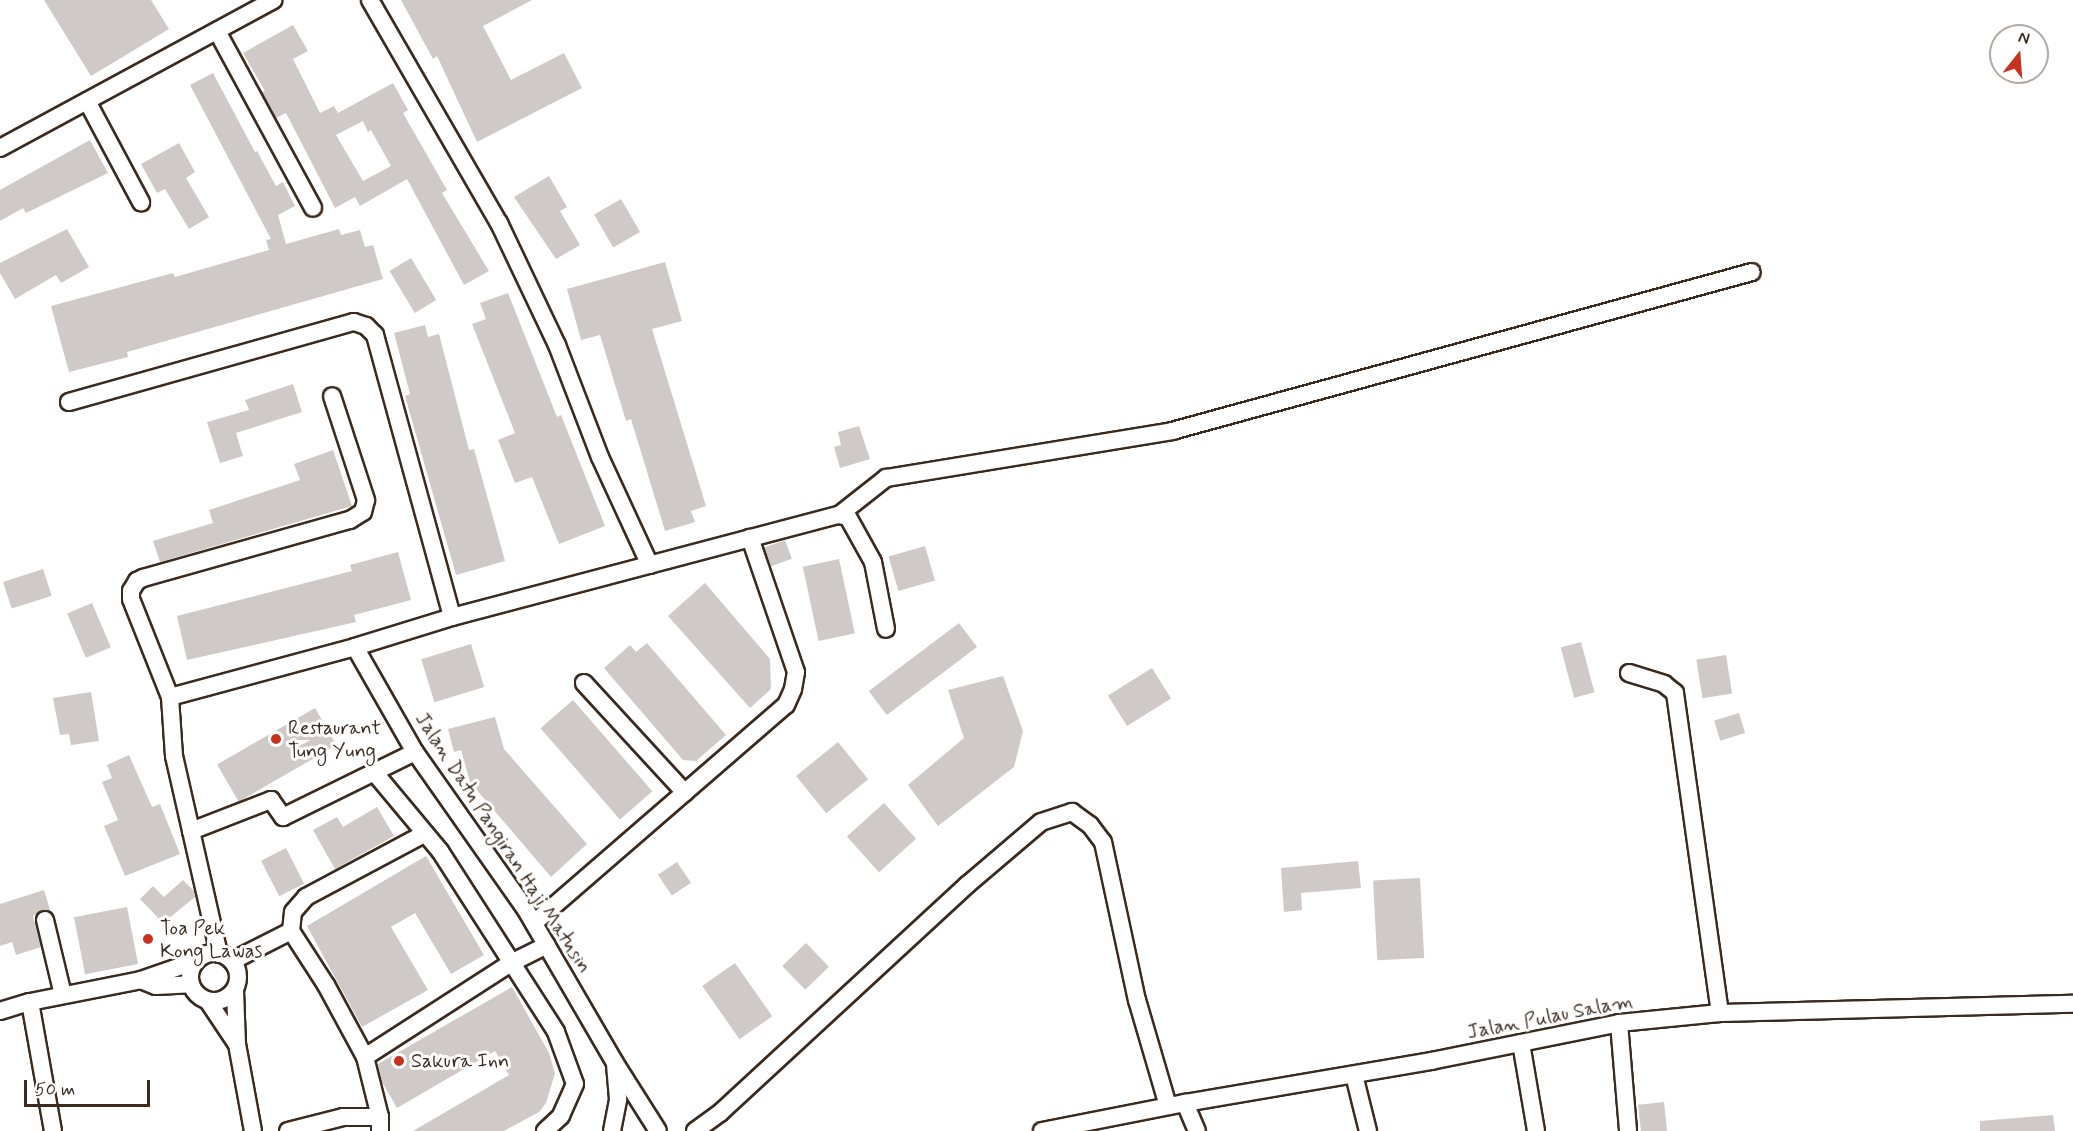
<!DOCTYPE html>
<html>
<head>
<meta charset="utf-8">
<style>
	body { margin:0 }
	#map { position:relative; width:2073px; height:1131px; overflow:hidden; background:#fff; font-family:Mynerve,sans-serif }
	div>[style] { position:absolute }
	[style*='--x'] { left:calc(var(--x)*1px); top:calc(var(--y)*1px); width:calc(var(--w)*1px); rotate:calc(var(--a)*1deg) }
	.building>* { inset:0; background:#cfcac7; transform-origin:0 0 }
	.roads { filter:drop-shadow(2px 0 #3b2a1e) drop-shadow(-2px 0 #3b2a1e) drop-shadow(0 2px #3b2a1e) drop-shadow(0 -2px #3b2a1e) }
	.minor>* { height:16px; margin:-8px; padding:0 8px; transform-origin:8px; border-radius:8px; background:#fff }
	.minor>.ring { margin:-8px; padding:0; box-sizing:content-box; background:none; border:16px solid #fff; border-radius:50% }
	.dots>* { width:16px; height:16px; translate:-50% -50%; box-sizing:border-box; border:3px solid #fff; border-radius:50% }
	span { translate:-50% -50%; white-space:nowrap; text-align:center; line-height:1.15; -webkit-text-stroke:6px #fff; paint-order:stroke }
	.poi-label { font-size:20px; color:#3b2a1e }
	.left { translate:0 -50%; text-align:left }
	.street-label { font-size:20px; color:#3b2a1e }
	.north { position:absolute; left:1989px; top:24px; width:60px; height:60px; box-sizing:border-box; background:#fff; border:2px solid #b1aaa5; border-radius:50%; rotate:17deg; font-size:16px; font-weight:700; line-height:24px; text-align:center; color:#3b2a1e }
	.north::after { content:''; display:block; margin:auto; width:21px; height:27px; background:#c8321e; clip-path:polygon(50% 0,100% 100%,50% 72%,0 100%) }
	.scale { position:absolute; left:24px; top:1080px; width:126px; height:27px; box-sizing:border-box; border:3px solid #3b2a1e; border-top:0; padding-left:8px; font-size:18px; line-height:21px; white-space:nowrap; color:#3b2a1e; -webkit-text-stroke:4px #fff; paint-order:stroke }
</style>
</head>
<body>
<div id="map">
	<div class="building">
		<i style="clip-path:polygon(44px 0,151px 0,169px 29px,91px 76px)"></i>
		<i style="clip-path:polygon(401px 0,532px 0,483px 26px,511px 80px,564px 53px,582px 88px,477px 142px,437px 56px,433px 59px)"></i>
		<i style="clip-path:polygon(evenodd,293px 25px,308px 51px,293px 59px,320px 113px,334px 106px,338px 113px,393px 83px,408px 110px,403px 113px,447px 190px,442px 193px,489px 271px,464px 285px,407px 179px,360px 206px,355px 197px,335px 208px,286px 113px,276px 118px,262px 92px,265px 91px,243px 53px,293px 25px,363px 121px,368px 132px,371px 130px,391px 166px,363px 181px,336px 135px,363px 121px)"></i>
		<i style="clip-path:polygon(213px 73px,255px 152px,257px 151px,276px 186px,283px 182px,295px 206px,278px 215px,286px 244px,339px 229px,341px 235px,360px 230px,365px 247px,373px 245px,383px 279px,127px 352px,128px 357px,69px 372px,51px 306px,173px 273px,175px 277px,269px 250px,266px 240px,271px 239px,190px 85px)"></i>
		<i style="clip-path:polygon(90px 140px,108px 173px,26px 213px,23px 208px,0 221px,0 190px)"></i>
		<i style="clip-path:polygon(179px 143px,195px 172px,186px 178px,209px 217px,189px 229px,165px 189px,157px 193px,141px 164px)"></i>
		<i style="clip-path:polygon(549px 176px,567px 207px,560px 211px,580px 245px,556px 259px,514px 197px)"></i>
		<i style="left:621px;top:199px;width:38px;height:31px;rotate:60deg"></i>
		<i style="clip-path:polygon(67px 229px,89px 267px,61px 283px,56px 275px,15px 299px,0 273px,0 263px)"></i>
		<i style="left:411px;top:258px;width:49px;height:25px;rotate:59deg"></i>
		<i style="clip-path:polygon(665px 262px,682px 321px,652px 329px,706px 506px,691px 511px,695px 522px,665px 531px,631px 419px,626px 421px,600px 335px,581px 340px,567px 289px)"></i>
		<i style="clip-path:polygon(508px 293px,557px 417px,561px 415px,605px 526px,559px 544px,532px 477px,515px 483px,498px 440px,515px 433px,472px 324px,486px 319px,480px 303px)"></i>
		<i style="clip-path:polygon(425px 325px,428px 337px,439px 334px,469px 450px,474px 449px,505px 561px,456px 575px,405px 396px,410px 394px,394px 333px)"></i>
		<i style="clip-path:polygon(293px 384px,302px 412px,236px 433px,243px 456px,220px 463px,207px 422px,249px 410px,245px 400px)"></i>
		<i style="clip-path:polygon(859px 426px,870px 459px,840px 468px,834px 447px,841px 445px,838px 432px)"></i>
		<i style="clip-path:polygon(333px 450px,352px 506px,160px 562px,153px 541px,213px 523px,209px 510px,300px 480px,294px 464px)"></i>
		<i style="left:785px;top:540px;width:20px;height:22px;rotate:70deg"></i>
		<i style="left:925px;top:546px;width:36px;height:38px;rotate:74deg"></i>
		<i style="clip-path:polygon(398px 552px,411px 600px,354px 615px,356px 622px,187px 660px,177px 616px,352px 571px,350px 565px)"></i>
		<i style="left:839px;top:559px;width:76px;height:37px;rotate:78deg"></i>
		<i style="left:43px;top:569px;width:28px;height:42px;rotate:72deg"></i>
		<i style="clip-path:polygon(705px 583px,770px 659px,771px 689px,750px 708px,668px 616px)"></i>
		<i style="left:92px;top:603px;width:48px;height:27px;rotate:67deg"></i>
		<i style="left:959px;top:623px;width:30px;height:113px;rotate:53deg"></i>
		<i style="left:1581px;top:642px;width:52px;height:21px;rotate:75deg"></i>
		<i style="clip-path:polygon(647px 643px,726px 735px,696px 761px,683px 760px,604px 668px,630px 645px,636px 652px)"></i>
		<i style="left:471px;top:644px;width:45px;height:52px;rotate:73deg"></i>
		<i style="left:1726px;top:655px;width:39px;height:30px;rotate:81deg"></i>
		<i style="left:1152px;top:668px;width:36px;height:52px;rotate:58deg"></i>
		<i style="clip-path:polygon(1003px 676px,1023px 731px,1014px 767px,938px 826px,908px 785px,964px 738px,948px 690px)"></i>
		<i style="clip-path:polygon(91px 692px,99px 741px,71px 745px,69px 734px,60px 735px,53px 698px)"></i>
		<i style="left:573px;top:700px;width:121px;height:43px;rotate:49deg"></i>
		<i style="left:315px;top:708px;width:43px;height:113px;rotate:60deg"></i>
		<i style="left:1739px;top:713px;width:21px;height:26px;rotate:73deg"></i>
		<i style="clip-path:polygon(495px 717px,504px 749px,587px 844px,551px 877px,470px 782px,461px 750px,454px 752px,448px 729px)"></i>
		<i style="left:838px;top:742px;width:48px;height:54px;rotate:51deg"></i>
		<i style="clip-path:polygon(129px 755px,152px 807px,160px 804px,180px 854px,125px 876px,104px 826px,118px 820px,102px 782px,112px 778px,107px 765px)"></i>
		<i style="left:884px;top:803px;width:48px;height:50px;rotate:48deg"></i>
		<i style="clip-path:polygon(377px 807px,394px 836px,335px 869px,313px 830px,337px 817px,343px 827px)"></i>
		<i style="left:286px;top:848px;width:40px;height:28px;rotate:63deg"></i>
		<i style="clip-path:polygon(426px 856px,484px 955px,451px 974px,415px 913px,391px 927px,428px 990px,362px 1027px,307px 926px)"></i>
		<i style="clip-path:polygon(1358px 861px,1361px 888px,1301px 893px,1302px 910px,1284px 912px,1281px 868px)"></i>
		<i style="left:677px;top:862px;width:25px;height:23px;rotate:56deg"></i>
		<i style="left:1420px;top:878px;width:80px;height:47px;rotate:87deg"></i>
		<i style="clip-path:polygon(183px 880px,194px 891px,195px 897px,163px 923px,140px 899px,153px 886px,164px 897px)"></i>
		<i style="clip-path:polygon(44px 890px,50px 910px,42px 910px,33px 916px,41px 947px,16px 955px,12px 942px,0 946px,0 904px)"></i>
		<i style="left:127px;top:907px;width:58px;height:54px;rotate:79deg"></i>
		<i style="left:806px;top:943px;width:33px;height:33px;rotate:46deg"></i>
		<i style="left:735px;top:963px;width:65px;height:40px;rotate:55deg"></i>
		<i style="clip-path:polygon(512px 987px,549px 1053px,555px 1073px,546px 1103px,539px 1112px,504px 1131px,413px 1131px,509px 1075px,495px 1051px,397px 1108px,382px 1082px,378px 1064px)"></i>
		<i style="left:1664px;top:1102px;width:29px;height:26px;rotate:84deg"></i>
		<i style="clip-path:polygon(2053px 1115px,2055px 1131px,1980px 1131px,1980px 1121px)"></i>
	</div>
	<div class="roads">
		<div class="minor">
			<i style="--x:370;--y:0;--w:258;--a:60"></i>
			<i style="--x:499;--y:223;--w:135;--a:64.6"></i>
			<i style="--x:557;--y:345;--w:120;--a:69"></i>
			<i style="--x:600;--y:457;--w:119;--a:65.2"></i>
			<i style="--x:217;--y:31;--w:201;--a:61.5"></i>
			<i style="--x:87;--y:101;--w:115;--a:61.9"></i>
			<i style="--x:0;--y:148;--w:311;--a:-28.4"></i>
			<i style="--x:69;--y:402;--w:296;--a:-15.7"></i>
			<i style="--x:354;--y:322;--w:13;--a:18"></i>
			<i style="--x:366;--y:326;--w:13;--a:45"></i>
			<i style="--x:375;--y:335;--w:292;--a:74.7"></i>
			<i style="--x:839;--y:515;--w:60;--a:-38.2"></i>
			<i style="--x:886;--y:478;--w:290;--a:-9.3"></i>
			<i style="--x:1172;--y:431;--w:601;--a:-15.33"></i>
			<i style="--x:355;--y:647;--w:121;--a:60.3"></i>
			<i style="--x:415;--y:752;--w:193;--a:54.9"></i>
			<i style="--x:526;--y:910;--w:177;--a:59.8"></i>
			<i style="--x:615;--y:1063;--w:80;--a:57.7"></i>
			<i style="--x:1629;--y:673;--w:37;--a:17"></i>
			<i style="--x:1664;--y:684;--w:14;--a:39"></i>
			<i style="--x:1675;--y:693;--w:323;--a:82"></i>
			<i style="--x:584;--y:683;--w:149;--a:47.4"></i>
			<i style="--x:170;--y:697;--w:192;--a:-15.1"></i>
			<i style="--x:355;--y:647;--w:102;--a:-17.2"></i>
			<i style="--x:452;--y:617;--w:400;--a:-14.8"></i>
			<i style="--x:839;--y:515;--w:9;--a:13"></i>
			<i style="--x:848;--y:517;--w:51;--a:60.9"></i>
			<i style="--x:873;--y:562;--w:68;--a:79"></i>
			<i style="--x:374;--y:772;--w:103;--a:50.1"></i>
			<i style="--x:440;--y:851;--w:215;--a:57.3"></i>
			<i style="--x:556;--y:1032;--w:55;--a:69.9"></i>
			<i style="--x:575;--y:1084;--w:35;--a:114"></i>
			<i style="--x:561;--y:1116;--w:22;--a:137"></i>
			<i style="--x:191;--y:831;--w:86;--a:-21.2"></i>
			<i style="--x:271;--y:800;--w:21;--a:55"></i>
			<i style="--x:283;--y:817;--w:147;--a:-26.2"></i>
			<i style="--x:45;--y:920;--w:77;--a:76.5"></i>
			<i style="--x:534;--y:923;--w:333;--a:-40.9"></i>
			<i style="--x:786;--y:705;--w:17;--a:-66"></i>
			<i style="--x:793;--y:689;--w:17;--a:-80"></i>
			<i style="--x:796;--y:672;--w:142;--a:-108.9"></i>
			<i class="ring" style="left:190px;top:953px;width:32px;height:32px"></i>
			<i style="--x:219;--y:954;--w:203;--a:-102.8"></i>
			<i style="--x:174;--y:756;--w:59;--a:-93.9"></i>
			<i style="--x:170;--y:697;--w:105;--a:-111.7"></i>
			<i style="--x:131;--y:599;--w:8;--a:-90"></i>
			<i style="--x:131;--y:591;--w:12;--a:-59"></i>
			<i style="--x:137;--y:581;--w:7;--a:-27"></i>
			<i style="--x:143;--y:578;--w:215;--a:-15.7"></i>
			<i style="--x:350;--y:520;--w:15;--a:-32"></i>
			<i style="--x:363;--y:512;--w:12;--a:-76"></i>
			<i style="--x:366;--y:500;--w:109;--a:-108.1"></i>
			<i style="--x:232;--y:961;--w:66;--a:-27"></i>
			<i style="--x:141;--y:980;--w:16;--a:22"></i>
			<i style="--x:156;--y:986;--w:35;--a:-3"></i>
			<i style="--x:235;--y:990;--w:54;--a:87.9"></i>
			<i style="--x:237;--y:1044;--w:88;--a:79.6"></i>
			<i style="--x:208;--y:1001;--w:50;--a:56.3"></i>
			<i style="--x:30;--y:1002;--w:131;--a:79.9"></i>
			<i style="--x:0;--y:1011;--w:31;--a:-17"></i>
			<i style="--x:30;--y:1002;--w:113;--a:-11.2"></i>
			<i style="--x:141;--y:980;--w:58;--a:-19.1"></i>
			<i style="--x:1619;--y:1023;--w:108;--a:85.2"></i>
			<i style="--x:1521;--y:1043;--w:89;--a:80.3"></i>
			<i style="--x:365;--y:1057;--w:174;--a:-32.8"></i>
			<i style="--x:511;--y:963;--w:40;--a:-26.6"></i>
			<i style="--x:1354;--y:1075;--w:58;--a:76"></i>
			<i style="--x:1185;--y:1103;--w:30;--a:67"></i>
			<i style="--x:288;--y:1131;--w:57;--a:-14.3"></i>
			<i style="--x:343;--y:1117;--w:37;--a:0"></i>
			<i style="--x:380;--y:1131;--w:14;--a:-90"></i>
			<i style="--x:380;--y:1117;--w:62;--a:-104"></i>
			<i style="--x:365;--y:1057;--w:82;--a:-118.4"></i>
			<i style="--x:326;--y:985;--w:64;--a:-122.9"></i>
			<i style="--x:291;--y:931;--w:19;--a:-84"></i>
			<i style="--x:293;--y:912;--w:20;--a:-49"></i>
			<i style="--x:306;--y:897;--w:134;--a:-28.1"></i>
			<i style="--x:612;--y:1131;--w:33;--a:-79"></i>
			<i style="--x:618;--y:1099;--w:32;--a:-95"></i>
			<i style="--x:695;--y:1131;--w:32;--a:-36"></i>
			<i style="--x:721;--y:1112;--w:335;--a:-42.7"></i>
			<i style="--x:967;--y:885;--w:97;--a:-40.4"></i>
			<i style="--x:1041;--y:822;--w:33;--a:-18"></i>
			<i style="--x:1072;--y:812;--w:22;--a:36"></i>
			<i style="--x:1090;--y:825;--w:21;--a:53"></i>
			<i style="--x:1103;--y:842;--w:162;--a:77.9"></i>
			<i style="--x:1137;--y:1000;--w:110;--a:73.7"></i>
			<i style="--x:1042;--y:1131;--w:146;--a:-11.1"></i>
			<i style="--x:1185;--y:1103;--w:250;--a:-9.7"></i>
			<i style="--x:1431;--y:1061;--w:192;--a:-11.4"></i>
			<i style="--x:1619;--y:1023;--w:101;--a:-5.7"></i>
			<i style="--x:1720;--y:1013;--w:353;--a:-1.5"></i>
		</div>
	</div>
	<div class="dots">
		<i style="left:276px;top:739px;background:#c8321e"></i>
		<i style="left:148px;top:939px;background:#c8321e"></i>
		<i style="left:399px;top:1061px;background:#c8321e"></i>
	</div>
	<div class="poi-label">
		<span class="left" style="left:288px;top:740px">Restaurant<br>Tung Yung</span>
		<span class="left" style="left:160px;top:940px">Toa Pek<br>Kong Lawas</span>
		<span class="left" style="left:411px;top:1061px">Sakura Inn</span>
	</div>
	<div class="street-label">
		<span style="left:503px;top:843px;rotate:57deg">Jalan Datu Pangiran Haji Matusin</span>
		<span style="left:1550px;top:1017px;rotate:-11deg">Jalan Pulau Salam</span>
	</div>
	<div class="north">N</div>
	<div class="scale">50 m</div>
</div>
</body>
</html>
